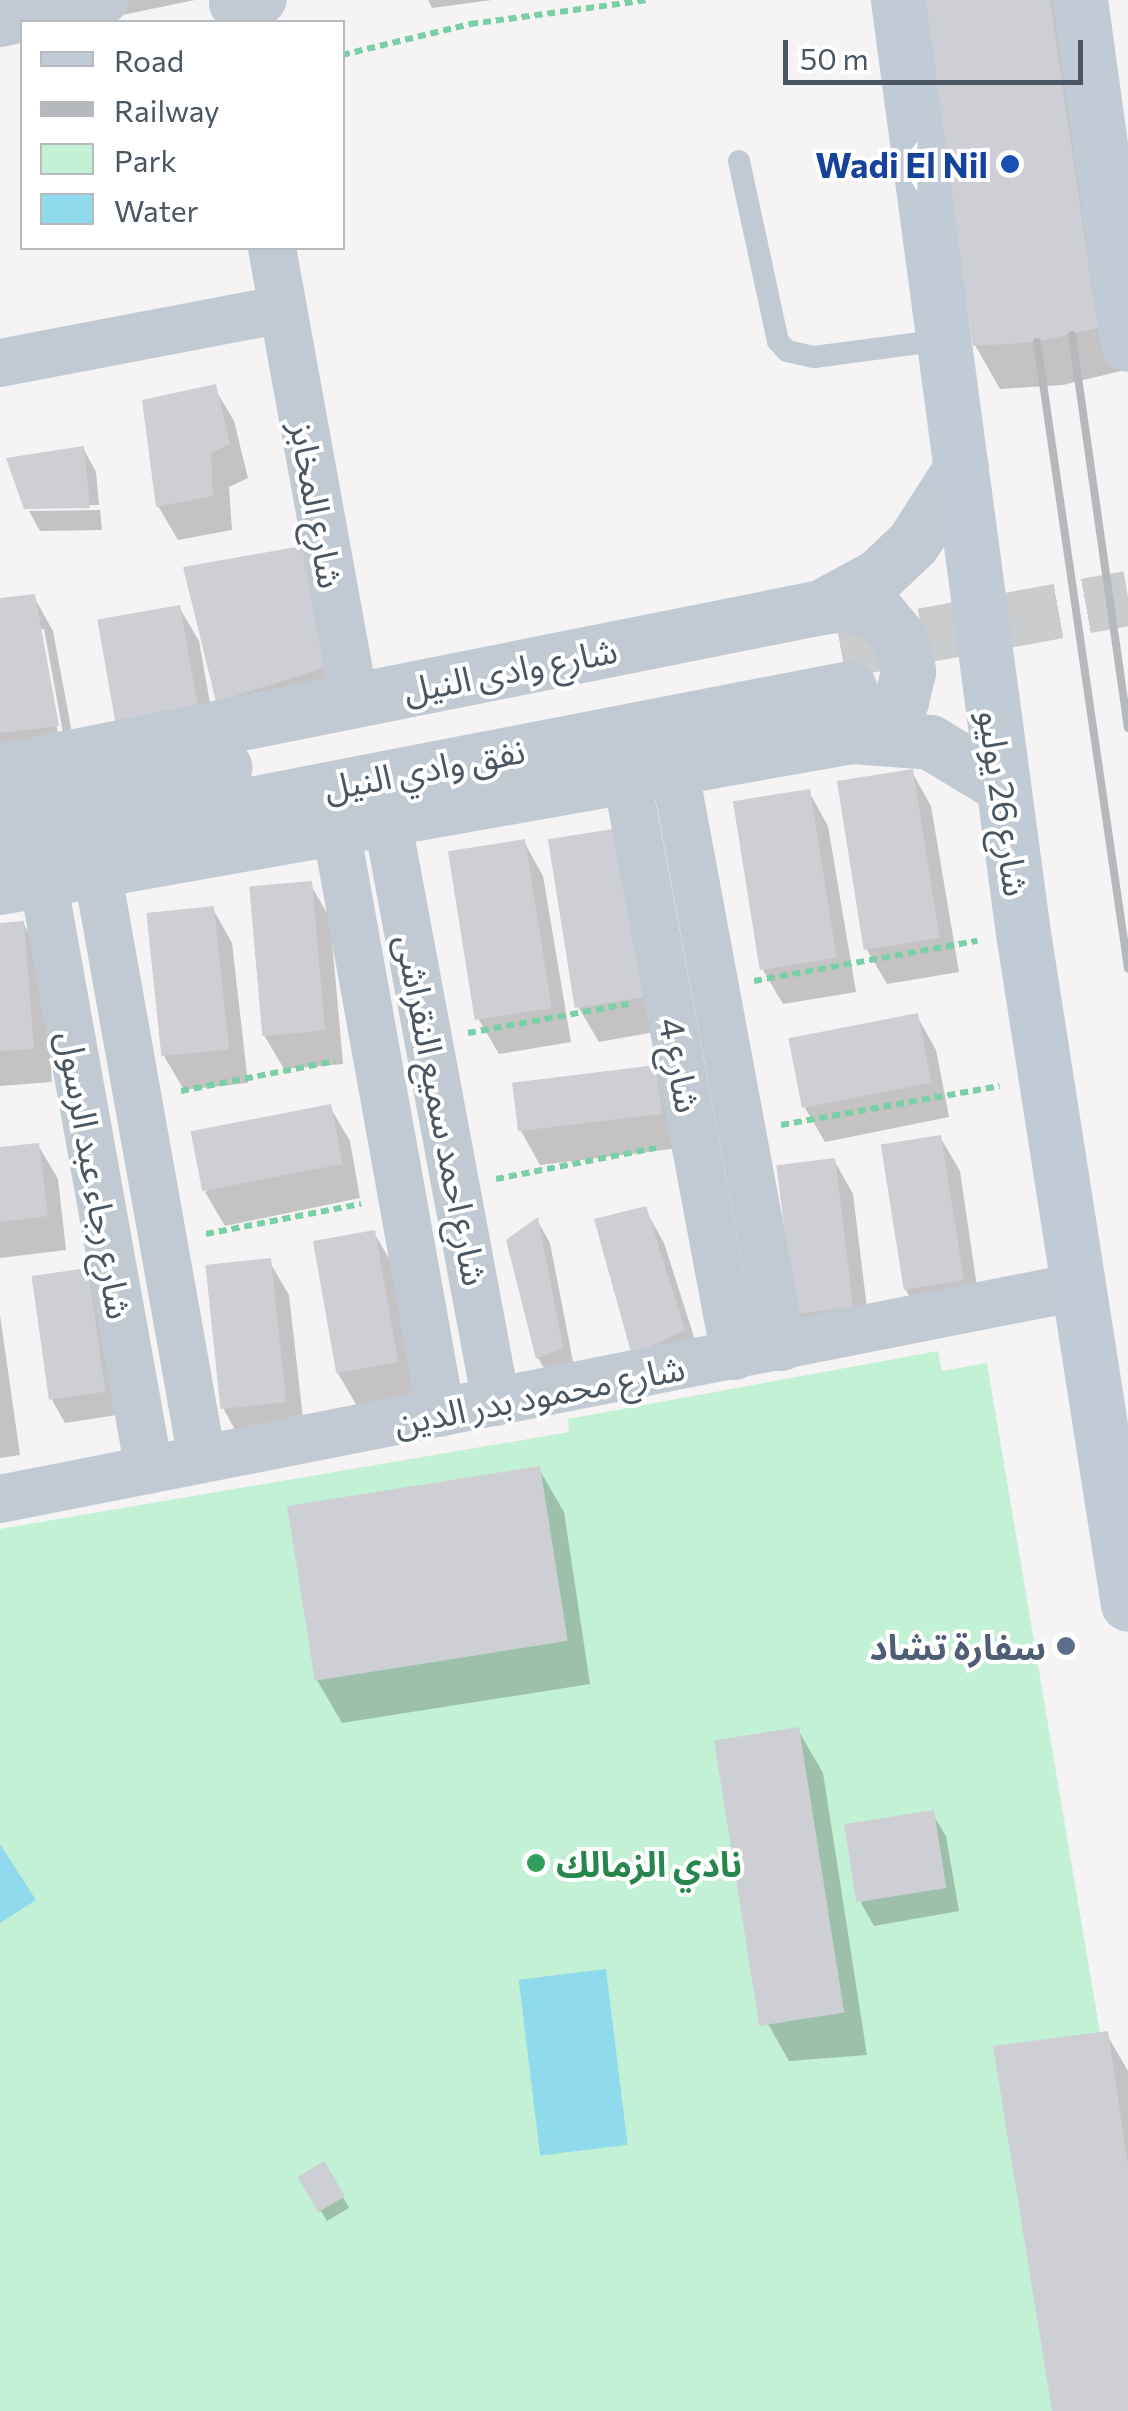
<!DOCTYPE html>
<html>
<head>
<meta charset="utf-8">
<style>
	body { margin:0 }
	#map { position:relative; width:1128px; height:2411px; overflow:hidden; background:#f5f3f3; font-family:Commissioner,"Noto Sans Arabic",sans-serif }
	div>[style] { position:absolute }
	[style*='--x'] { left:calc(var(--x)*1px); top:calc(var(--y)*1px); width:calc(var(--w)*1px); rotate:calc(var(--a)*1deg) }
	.green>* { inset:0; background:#c3f1d5 }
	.water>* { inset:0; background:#90daee; transform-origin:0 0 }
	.shadow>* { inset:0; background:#0003; transform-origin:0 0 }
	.building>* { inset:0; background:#cdcfd5; transform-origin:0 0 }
	.tertiary-tunnel>* { height:55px; margin-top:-27.5px; transform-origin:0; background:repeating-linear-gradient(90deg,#caccce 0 55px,transparent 0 83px) }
	.path>* { height:6px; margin-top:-3px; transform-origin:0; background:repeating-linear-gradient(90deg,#7ad0a6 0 8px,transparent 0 13px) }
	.service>* { height:22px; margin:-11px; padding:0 11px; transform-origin:11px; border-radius:11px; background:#c1cad2 }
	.minor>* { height:48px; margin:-24px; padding:0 24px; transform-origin:24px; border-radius:24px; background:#c1cad2 }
	.tertiary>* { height:55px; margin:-27.5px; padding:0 27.5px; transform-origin:27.5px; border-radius:27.5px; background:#c1cad2 }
	.secondary>* { height:55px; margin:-27.5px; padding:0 27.5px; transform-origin:27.5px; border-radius:27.5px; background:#c1cbd6 }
	.rail>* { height:8px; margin:-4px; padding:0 4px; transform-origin:4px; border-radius:4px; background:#b5b8bd }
	.dots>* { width:28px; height:28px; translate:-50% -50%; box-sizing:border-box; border:5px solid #fff; border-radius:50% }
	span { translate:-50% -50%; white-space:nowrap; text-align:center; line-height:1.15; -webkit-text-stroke:8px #fff; paint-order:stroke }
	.transit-label { font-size:35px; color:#164399; font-weight:700 }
	.right { translate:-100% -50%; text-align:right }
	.street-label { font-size:35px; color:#4a5661 }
	.service-label { font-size:35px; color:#4e5e75; font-weight:700 }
	.leisure-label { font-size:35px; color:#27864d; font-weight:700 }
	.left { translate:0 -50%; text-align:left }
	.legend { position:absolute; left:20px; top:20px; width:325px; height:230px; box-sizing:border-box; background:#fff; border:2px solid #b7bbc0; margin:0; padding:12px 18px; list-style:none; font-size:30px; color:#4a5661 }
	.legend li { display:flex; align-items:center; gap:20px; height:50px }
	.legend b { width:50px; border:2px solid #b7bbc0 }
	.scale { position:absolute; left:783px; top:40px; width:300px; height:45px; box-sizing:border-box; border:5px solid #4a5661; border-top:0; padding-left:12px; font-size:30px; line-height:35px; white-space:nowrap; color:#4a5661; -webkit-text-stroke:8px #fff; paint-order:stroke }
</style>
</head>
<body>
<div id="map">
	<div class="green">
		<i style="clip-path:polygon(938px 1351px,942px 1371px,987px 1363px,1128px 2198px,1128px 2411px,0 2411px,0 1529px,569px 1432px,568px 1419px)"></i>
	</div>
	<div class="water">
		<i style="clip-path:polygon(0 1844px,36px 1900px,0 1923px)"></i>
		<i style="left:606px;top:1969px;width:177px;height:88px;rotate:83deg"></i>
	</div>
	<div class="shadow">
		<i style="clip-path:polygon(113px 0,195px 0,122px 15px)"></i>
		<i style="clip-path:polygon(428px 0,492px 0,432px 8px)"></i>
		<i style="clip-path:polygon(924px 0,1067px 0,1121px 371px,1063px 385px,1000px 389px,975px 345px)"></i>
		<i style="clip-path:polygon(214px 387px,234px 421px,248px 478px,229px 487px,232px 530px,178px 540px,158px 506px)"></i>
		<i style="clip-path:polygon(83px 448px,96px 472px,99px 505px,27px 506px)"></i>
		<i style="clip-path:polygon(100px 510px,102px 530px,40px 531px,29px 511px)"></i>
		<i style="clip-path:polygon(306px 547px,348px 700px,218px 701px)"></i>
		<i style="clip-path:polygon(evenodd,34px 597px,53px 631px,77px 760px,0 769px,0 601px,34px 597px,39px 629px,44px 629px,64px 738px,59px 739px,39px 629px)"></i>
		<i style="clip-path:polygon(179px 607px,199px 641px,219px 754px,139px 764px)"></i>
		<i style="clip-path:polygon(912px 772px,931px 806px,959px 972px,887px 984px,867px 950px)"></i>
		<i style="clip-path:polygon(809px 792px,828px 826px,856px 992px,783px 1004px,763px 970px)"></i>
		<i style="clip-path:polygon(524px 842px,543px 876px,571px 1042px,499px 1054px,479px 1020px)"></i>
		<i style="clip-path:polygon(551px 842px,671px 1029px,599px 1042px,579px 1008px)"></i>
		<i style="clip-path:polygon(310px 884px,330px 918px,343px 1064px,284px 1069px,264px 1035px)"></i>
		<i style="clip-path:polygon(213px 909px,232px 943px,248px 1083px,184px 1090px,164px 1056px)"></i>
		<i style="clip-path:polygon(23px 923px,42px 957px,52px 1082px,0 1086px,0 925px)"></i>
		<i style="clip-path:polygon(917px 1016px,936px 1050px,949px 1117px,825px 1142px,805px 1108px)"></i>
		<i style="clip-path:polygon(655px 1067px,674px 1102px,680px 1148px,540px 1165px,521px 1131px)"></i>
		<i style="clip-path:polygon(330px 1107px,350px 1141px,360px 1198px,225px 1226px,205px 1192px)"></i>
		<i style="clip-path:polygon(940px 1137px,960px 1171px,981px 1314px,925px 1323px,905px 1289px)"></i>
		<i style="clip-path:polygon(38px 1145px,58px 1179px,66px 1250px,0 1258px,0 1150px)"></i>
		<i style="clip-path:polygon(834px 1160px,853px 1194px,871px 1341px,815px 1347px,795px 1313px)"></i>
		<i style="clip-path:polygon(645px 1209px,664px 1243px,703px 1365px,634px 1355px)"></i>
		<i style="clip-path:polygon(537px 1220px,550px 1243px,575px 1372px,552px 1381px,538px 1358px,509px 1241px)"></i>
		<i style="clip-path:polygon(374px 1233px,394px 1267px,416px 1396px,357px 1406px,337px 1372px)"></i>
		<i style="clip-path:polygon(269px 1261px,289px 1295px,305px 1436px,243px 1444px,224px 1410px)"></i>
		<i style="clip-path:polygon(87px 1271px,100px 1294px,117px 1415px,65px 1423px,52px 1400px)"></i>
		<i style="clip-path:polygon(0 1315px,20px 1455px,0 1458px)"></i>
		<i style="clip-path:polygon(539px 1469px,564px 1512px,590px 1684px,342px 1723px,317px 1680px)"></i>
		<i style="clip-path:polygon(798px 1730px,823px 1773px,867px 2055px,789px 2061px,764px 2017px)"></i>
		<i style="clip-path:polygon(932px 1813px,946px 1836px,959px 1911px,874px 1926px,861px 1903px)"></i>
		<i style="clip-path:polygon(1106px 2033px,1128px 2071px,1128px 2411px,1055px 2411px)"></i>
		<i style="left:323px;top:2164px;width:51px;height:26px;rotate:59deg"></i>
	</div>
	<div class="building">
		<i style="clip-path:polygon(922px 0,1050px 0,1098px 328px,1037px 342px,973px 346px)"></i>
		<i style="clip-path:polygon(216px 384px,230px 444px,211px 453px,213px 496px,156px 507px,142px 400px)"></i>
		<i style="clip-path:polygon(84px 446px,90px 508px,24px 509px,6px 458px)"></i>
		<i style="clip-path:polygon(307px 545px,330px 666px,216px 702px,183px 567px)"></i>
		<i style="clip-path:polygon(35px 594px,59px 726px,0 733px,0 598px)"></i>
		<i style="left:180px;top:605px;width:118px;height:84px;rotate:80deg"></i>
		<i style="left:913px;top:769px;width:171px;height:77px;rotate:81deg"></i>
		<i style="left:810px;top:789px;width:171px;height:78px;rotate:81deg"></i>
		<i style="left:625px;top:827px;width:171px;height:78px;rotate:81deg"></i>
		<i style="left:525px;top:839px;width:171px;height:78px;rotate:81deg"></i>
		<i style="left:312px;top:881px;width:150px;height:63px;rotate:85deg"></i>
		<i style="left:214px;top:906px;width:144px;height:68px;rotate:84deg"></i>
		<i style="clip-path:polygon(24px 921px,34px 1049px,0 1051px,0 923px)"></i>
		<i style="left:918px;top:1013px;width:71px;height:132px;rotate:79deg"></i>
		<i style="left:656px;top:1065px;width:49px;height:145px;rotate:83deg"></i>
		<i style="left:331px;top:1104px;width:61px;height:143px;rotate:79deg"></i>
		<i style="left:941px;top:1135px;width:147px;height:61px;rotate:81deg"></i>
		<i style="clip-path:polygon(39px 1143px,48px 1216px,0 1222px,0 1147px)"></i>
		<i style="left:835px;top:1158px;width:150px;height:59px;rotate:83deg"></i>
		<i style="clip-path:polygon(646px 1206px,685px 1330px,632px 1356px,594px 1219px)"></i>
		<i style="clip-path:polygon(538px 1217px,563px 1348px,536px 1359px,506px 1240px)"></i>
		<i style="left:375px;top:1230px;width:134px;height:63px;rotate:80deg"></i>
		<i style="left:271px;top:1258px;width:145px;height:66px;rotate:84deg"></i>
		<i style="left:88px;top:1268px;width:125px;height:57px;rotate:82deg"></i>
		<i style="left:540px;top:1466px;width:177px;height:256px;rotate:81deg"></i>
		<i style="left:799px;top:1727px;width:289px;height:86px;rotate:81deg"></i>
		<i style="left:934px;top:1810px;width:79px;height:91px;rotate:81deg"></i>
		<i style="clip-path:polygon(1108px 2031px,1128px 2166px,1128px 2411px,1052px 2411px,993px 2046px)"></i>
		<i style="left:324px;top:2161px;width:41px;height:31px;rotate:59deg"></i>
	</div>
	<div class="tertiary-tunnel">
		<i style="--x:841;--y:650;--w:292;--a:-10.3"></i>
	</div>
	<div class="path">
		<i style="--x:342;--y:55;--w:132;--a:-13.6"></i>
		<i style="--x:470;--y:24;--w:179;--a:-7.7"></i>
		<i style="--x:754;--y:981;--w:227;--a:-10.2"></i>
		<i style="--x:468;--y:1033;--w:163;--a:-10.3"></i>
		<i style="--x:181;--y:1091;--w:157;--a:-11"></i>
		<i style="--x:781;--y:1125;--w:222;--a:-10.1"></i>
		<i style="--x:496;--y:1179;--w:163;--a:-11"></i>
		<i style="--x:206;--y:1234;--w:158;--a:-11"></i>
	</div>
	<div class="service">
		<i style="--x:739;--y:161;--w:184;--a:77.8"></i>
		<i style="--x:778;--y:341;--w:13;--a:48"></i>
		<i style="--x:787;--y:351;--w:28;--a:13"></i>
		<i style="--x:814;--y:357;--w:131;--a:-7.5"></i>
	</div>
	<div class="minor">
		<i style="--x:233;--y:4;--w:30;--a:-8"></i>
		<i style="--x:0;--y:23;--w:107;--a:-12.4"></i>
		<i style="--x:272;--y:248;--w:460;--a:79.7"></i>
		<i style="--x:0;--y:363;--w:287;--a:-10.8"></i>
		<i style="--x:674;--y:767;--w:590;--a:79.45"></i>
		<i style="--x:626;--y:774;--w:592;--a:79.39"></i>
		<i style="--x:387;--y:819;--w:593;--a:79.41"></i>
		<i style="--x:336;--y:829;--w:593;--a:79.81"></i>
		<i style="--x:97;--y:870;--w:598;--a:79.89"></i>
		<i style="--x:43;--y:880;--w:599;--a:79.81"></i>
		<i style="--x:0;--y:1499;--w:1098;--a:-11.14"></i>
	</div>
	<div class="tertiary">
		<i style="--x:821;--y:607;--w:31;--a:-6"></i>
		<i style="--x:852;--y:604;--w:31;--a:22"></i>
		<i style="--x:881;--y:616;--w:31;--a:50"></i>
		<i style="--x:901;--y:640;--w:32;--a:77"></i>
		<i style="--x:908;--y:671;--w:31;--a:103"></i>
		<i style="--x:901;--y:701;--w:32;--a:131"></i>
		<i style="--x:880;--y:725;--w:31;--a:159"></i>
		<i style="--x:0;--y:771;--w:837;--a:-11.3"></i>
		<i style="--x:821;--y:607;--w:65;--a:-28.5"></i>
		<i style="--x:878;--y:576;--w:48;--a:-43.3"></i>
		<i style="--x:913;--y:543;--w:89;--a:-57.4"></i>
		<i style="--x:0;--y:807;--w:228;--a:-10.1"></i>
		<i style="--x:8;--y:851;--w:857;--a:-10.97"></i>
		<i style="--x:0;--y:887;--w:864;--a:-10.06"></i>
		<i style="--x:851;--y:736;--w:79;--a:4.3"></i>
		<i style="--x:930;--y:742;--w:85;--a:31.1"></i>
	</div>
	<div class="secondary">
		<i style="--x:898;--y:0;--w:941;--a:82.37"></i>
		<i style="--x:1023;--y:933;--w:679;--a:81.11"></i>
		<i style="--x:1080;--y:0;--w:347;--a:82.1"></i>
	</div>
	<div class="rail">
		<i style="--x:1072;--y:335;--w:397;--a:81.9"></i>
		<i style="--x:1037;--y:342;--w:633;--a:81.73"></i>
	</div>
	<div class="dots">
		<i style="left:1010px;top:164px;background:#1a4fb4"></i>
		<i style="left:1066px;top:1646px;background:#5c6f8a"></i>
		<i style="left:536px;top:1863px;background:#2e9e5b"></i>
	</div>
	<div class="transit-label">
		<span class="right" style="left:988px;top:164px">Wadi El Nil</span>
	</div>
	<div class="street-label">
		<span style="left:318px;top:505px;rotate:80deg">شارع المخابز</span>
		<span style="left:510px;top:669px;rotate:-11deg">شارع وادى النيل</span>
		<span style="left:424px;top:768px;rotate:-11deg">نفق وادي النيل</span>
		<span style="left:1005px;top:803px;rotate:82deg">شارع 26 يوليو</span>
		<span style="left:681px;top:1065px;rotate:79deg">شارع 4</span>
		<span style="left:443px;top:1110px;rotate:79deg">شارع احمد سميع النقراشى</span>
		<span style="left:96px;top:1175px;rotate:80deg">شارع رجاء عبد الرسول</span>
		<span style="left:539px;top:1394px;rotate:-11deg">شارع محمود بدر الدين</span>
	</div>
	<div class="service-label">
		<span class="right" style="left:1046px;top:1646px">سفارة تشاد</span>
	</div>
	<div class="leisure-label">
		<span class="left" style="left:556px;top:1863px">نادي الزمالك</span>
	</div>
	<ul class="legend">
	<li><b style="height:12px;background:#c1cbd6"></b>Road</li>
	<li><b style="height:12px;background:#b5b8bd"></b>Railway</li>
	<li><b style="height:28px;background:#c3f1d5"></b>Park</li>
	<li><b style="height:28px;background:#90daee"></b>Water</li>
	</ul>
	<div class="scale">50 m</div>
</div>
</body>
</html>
